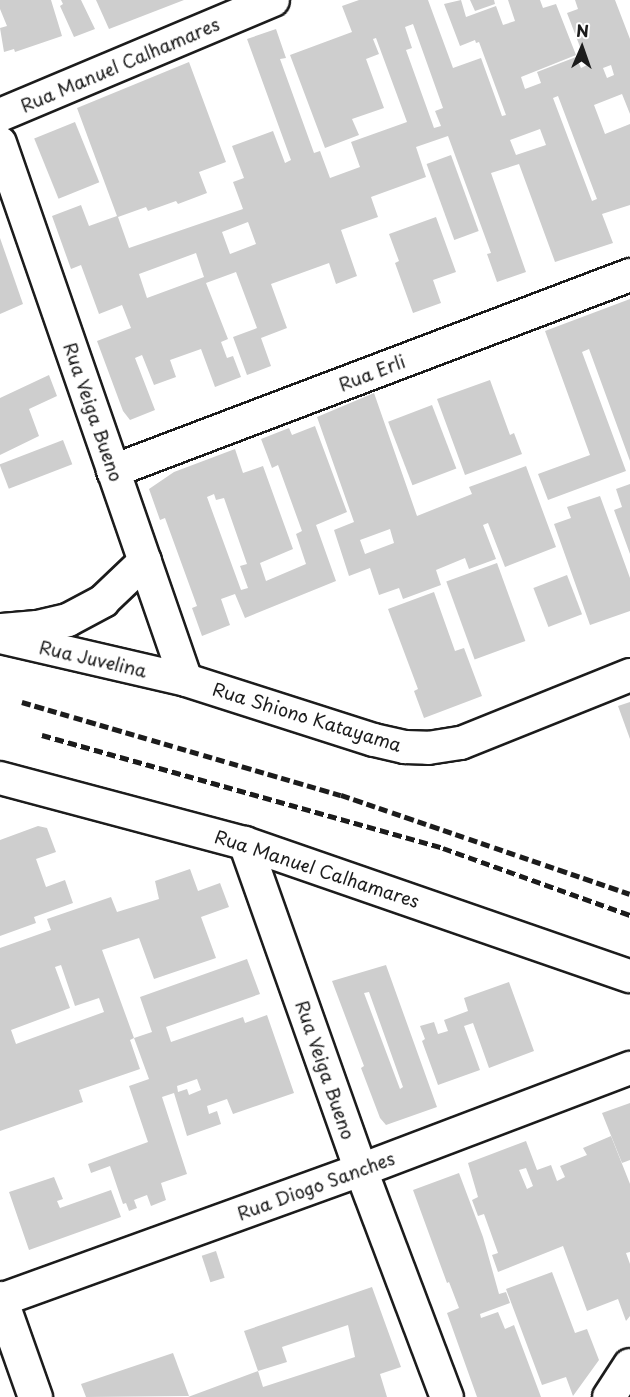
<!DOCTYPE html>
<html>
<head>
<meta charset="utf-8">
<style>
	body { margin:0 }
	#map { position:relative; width:630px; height:1397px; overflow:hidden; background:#fff; font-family:"Playpen Sans",sans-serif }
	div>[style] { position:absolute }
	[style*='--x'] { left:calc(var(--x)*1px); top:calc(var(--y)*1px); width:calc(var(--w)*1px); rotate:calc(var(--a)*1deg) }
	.building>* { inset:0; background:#cecece; transform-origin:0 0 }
	.roads { filter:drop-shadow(2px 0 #1c1c1c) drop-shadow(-2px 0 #1c1c1c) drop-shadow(0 2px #1c1c1c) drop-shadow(0 -2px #1c1c1c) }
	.minor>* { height:32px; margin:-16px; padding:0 16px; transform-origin:16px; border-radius:16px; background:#fff }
	.secondary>* { height:33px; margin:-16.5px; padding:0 16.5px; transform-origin:16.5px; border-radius:16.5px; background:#fff }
	.rail>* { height:4.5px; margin-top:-2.25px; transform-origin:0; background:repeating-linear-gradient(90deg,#1c1c1c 0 9px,transparent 0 13.5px) }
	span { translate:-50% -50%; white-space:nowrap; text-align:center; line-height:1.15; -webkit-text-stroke:4.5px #fff; paint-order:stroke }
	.street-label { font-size:18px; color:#1c1c1c }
	.north { position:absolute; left:552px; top:18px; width:60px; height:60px; -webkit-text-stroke:4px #fff; paint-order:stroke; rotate:2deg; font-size:16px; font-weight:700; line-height:24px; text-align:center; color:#1c1c1c }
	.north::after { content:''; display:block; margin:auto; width:21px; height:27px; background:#1c1c1c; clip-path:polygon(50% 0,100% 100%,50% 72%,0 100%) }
</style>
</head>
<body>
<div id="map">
	<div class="building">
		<i style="clip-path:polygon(0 0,51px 0,62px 36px,15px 52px,14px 49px,4px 52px,0 28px,7px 26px,0 9px)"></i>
		<i style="clip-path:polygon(61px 0,81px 0,95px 29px,74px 37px,60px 6px,63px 4px)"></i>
		<i style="clip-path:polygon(96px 0,184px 0,109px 29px)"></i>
		<i style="clip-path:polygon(evenodd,359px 0,428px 0,453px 68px,481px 58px,502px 116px,506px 115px,479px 42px,476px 43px,475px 40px,460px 46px,444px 4px,461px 0,466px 17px,496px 6px,503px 25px,515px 21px,508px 0,540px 0,543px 8px,556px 4px,576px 55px,521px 77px,525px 89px,541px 83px,537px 72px,576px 57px,581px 68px,587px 65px,567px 13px,578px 9px,575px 0,615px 0,630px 39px,630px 114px,622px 94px,594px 105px,605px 134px,630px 124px,630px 205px,602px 214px,613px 243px,555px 262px,519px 164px,491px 173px,526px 272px,497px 282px,487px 254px,491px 253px,448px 136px,416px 147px,426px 177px,371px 197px,378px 217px,341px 230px,357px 276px,336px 284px,329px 263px,271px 284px,287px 328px,261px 338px,271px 366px,247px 375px,233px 337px,257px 328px,236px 272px,206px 283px,228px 339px,221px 342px,227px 358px,233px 356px,241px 377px,215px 387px,201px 349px,170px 360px,176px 377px,154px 385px,142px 355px,135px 358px,155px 410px,130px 420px,123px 411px,97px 341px,131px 328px,122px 305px,99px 314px,81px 265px,71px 269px,52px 216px,81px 205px,89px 226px,117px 216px,77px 108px,189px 62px,226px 162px,199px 172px,207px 193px,178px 204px,176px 201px,148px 211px,146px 207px,118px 217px,129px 248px,243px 209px,233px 182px,244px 178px,232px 146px,273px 131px,285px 163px,291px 160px,247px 39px,276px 29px,286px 58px,280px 59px,314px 153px,320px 151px,330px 178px,360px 167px,351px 142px,407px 122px,376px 38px,373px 39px,379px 54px,366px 59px,384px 108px,352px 119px,359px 135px,325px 148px,290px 55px,352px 32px,342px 6px,359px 0,413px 24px,443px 108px,435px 111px,441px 126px,434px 128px,406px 50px,412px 48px,405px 27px,413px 24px,359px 0,611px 65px,614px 75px,607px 78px,603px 68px,611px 65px,359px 0,558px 96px,597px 199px,592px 201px,553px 98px,558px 96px,359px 0,540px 129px,546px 145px,516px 155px,510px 140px,540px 129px,359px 0,248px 222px,256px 244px,230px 254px,222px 232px,248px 222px,359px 0,196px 253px,204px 277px,147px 298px,139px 274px,196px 253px)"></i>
		<i style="clip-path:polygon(470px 0,494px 0,495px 4px,475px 11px)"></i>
		<i style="left:75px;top:122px;width:65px;height:44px;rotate:68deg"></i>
		<i style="left:451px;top:155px;width:81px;height:26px;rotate:70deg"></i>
		<i style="clip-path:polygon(436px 217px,456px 272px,433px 280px,441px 303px,413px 313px,395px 263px,399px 261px,389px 234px)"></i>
		<i style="clip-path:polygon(0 238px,23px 304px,0 314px)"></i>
		<i style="clip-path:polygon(630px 299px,630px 461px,589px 349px,582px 352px,626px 471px,548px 500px,538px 474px,590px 455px,545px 331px)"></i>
		<i style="clip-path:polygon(49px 375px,57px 396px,29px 409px,39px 436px,0 455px,0 398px)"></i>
		<i style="clip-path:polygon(490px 380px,510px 435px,514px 433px,522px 454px,465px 475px,437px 399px)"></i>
		<i style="clip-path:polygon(evenodd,374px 393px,417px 516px,472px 494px,469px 487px,526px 466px,556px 547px,505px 567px,488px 523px,483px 525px,496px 559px,469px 569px,465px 558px,436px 570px,441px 585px,403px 599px,399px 588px,379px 595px,370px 568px,349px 576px,334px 530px,354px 522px,317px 417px,374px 393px,390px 529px,394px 543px,365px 554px,360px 540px,390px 529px)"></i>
		<i style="left:432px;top:405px;width:68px;height:47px;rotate:69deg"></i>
		<i style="clip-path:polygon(evenodd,315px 426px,347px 512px,316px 525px,336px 581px,245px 618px,235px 594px,221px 599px,230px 625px,202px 636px,192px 608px,197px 606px,165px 518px,160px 520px,149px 489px,174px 472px,235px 449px,243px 473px,263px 466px,293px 549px,260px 563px,266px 581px,306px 564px,296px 534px,302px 531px,278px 465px,272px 468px,261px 439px,289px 428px,292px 435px,315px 426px,214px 494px,216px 500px,224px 498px,247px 564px,240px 566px,248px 588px,241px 590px,207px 497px,214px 494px)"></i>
		<i style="left:63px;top:440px;width:26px;height:68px;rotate:69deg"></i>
		<i style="clip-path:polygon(630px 484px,630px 554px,614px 510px,622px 507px,616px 489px)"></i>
		<i style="clip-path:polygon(600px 496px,630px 578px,630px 611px,590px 625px,554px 524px,571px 518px,567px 507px)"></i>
		<i style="left:497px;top:563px;width:83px;height:54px;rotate:70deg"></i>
		<i style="left:567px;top:575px;width:42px;height:36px;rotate:69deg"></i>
		<i style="clip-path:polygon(434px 592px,455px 651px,464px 648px,482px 696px,424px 718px,414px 691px,418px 689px,388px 609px)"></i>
		<i style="clip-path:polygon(630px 702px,630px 739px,618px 706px)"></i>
		<i style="clip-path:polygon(38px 826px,47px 828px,56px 852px,36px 859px,46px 887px,65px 880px,73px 903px,34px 917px,36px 923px,0 936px,0 840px)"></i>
		<i style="clip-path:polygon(evenodd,190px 869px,198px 891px,220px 883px,229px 907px,201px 917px,216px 958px,154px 979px,139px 938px,102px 950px,134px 1038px,130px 1040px,140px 1069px,79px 1090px,83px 1102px,0 1131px,0 948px,51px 930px,47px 919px,111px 897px,117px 912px,159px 899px,155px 881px,190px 869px,61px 965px,75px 1006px,99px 998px,104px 1012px,16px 1044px,11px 1030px,70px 1008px,55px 967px,61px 965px)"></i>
		<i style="clip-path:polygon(evenodd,247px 959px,260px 994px,166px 1027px,171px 1042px,243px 1017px,245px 1023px,267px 1015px,294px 1093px,233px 1114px,227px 1099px,207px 1106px,209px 1114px,217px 1111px,221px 1124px,187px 1136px,174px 1093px,162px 1097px,187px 1174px,161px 1183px,166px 1200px,151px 1206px,147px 1195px,134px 1200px,137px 1208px,129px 1211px,126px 1203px,123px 1204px,110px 1166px,91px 1173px,88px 1164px,148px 1142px,129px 1086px,149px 1079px,134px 1038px,152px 1032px,140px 997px,247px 959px,197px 1079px,201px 1090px,189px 1095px,187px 1089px,178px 1092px,177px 1086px,197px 1079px)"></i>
		<i style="clip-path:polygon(evenodd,386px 965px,437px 1107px,386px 1125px,380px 1118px,361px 1068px,364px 1066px,332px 981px,386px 965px,369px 992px,403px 1087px,400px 1089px,364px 993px,369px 992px)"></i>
		<i style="clip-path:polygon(509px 982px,534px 1051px,489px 1068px,473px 1023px,464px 1026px,480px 1070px,438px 1085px,422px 1041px,425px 1039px,420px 1026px,434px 1022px,438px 1034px,448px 1031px,444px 1020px,468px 1011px,464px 998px)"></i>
		<i style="clip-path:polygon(630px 1103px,630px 1160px,622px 1163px,602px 1113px)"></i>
		<i style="clip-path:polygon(evenodd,611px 1136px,630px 1184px,630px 1252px,626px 1253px,630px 1264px,630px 1316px,626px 1321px,618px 1299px,587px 1311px,563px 1246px,498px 1272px,492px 1255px,498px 1253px,484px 1214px,478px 1216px,472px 1200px,478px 1197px,468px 1163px,526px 1141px,537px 1170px,551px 1165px,557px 1181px,565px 1177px,560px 1166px,587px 1155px,583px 1148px,611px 1136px,526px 1168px,533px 1186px,527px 1189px,519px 1170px,526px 1168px)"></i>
		<i style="clip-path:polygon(459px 1173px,483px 1237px,499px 1294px,506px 1292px,510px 1303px,480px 1314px,481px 1318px,498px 1312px,505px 1329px,514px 1325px,541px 1397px,477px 1397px,447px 1313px,459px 1308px,449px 1282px,447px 1283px,413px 1190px)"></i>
		<i style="clip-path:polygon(54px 1177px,63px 1199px,57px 1201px,60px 1208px,111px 1190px,121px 1217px,29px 1250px,9px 1192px)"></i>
		<i style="left:216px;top:1251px;width:28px;height:15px;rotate:72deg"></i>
		<i style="clip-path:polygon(552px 1272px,575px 1333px,587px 1329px,599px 1360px,573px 1396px,566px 1377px,542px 1385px,506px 1289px)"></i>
		<i style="clip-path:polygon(372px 1287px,401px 1367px,380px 1374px,387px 1397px,188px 1397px,258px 1371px,263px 1387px,355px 1357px,348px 1325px,282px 1347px,287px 1362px,258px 1371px,244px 1331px)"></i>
		<i style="clip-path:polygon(173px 1353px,189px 1396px,86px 1397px,81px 1384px)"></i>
	</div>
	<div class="roads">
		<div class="minor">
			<i style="--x:0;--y:115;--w:296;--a:-22.8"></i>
			<i style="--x:0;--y:143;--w:568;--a:70.9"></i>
			<i style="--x:113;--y:471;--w:553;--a:-20.76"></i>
			<i style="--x:2;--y:630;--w:35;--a:-5"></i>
			<i style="--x:37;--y:627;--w:32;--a:-13"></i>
			<i style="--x:68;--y:620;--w:40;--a:-28"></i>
			<i style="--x:103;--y:601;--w:58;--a:-43.6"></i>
			<i style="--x:0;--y:637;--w:191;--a:13"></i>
			<i style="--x:186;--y:680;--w:197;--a:17.7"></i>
			<i style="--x:374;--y:740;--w:32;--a:13"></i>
			<i style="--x:405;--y:747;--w:23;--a:2"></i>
			<i style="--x:428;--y:748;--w:33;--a:-9"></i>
			<i style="--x:461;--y:743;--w:182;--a:-21.9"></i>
			<i style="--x:0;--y:778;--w:253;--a:14.9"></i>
			<i style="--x:245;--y:843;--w:407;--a:19.1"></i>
			<i style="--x:245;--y:843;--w:347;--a:70.5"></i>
			<i style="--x:361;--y:1170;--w:243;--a:69.3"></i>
			<i style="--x:1;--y:1300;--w:383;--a:-19.9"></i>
			<i style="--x:361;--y:1170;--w:288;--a:-20.8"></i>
			<i style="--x:609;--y:1397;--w:38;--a:-57"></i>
		</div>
		<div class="secondary">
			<i style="--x:0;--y:1298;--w:105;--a:70.5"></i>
		</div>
	</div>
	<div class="rail">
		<i style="--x:22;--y:702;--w:332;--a:16.3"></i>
		<i style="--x:341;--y:795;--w:305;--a:18.9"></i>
		<i style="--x:42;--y:735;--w:417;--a:15.7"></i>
		<i style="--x:443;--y:848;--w:199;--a:19.7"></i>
	</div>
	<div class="street-label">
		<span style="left:120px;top:65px;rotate:-23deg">Rua Manuel Calhamares</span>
		<span style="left:372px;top:373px;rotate:-21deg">Rua Erli</span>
		<span style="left:93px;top:412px;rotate:71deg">Rua Veiga Bueno</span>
		<span style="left:93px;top:659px;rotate:13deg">Rua Juvelina</span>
		<span style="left:307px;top:717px;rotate:17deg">Rua Shiono Katayama</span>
		<span style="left:317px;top:869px;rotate:18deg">Rua Manuel Calhamares</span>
		<span style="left:325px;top:1070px;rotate:71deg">Rua Veiga Bueno</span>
		<span style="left:316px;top:1186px;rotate:-20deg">Rua Diogo Sanches</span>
	</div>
	<div class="north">N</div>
</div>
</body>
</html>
